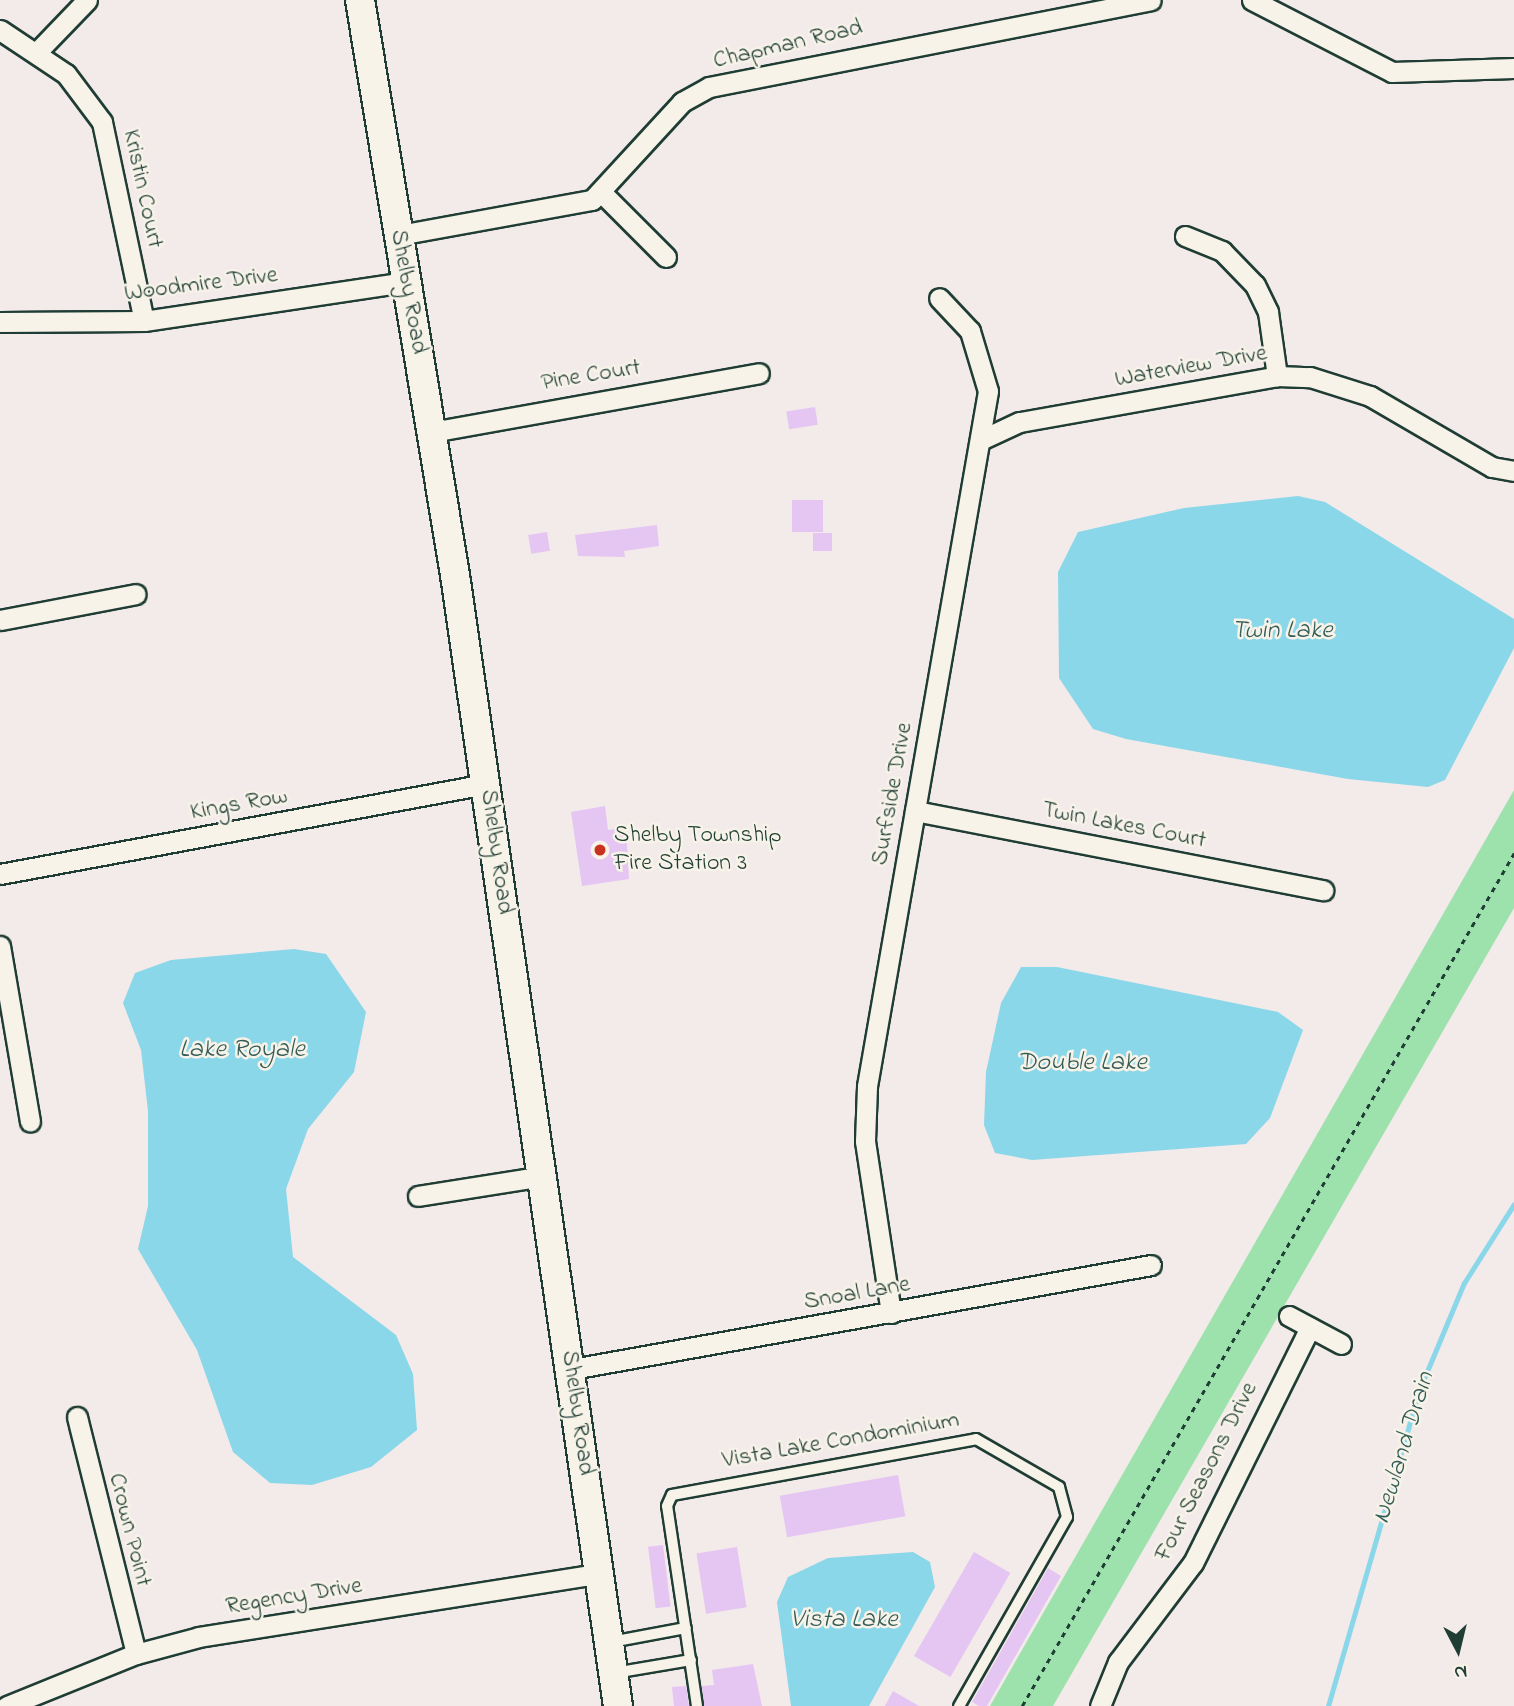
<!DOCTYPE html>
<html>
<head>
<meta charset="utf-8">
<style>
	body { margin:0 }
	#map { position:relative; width:1514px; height:1706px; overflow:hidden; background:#f3eaea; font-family:"Indie Flower",sans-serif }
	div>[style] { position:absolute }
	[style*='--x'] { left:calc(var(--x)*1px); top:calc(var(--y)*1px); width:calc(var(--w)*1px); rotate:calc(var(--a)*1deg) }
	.green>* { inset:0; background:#9de1ad }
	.water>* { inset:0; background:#8ad7e9 }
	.stream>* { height:5px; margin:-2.5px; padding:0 2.5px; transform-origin:2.5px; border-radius:2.5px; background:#8ad7e9 }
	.building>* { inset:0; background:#e5c5f2; transform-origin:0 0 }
	.path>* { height:2.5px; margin-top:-1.25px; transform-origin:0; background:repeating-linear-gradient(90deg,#1f3d34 0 5px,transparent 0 10px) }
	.roads { filter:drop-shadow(2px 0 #1f3d34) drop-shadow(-2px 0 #1f3d34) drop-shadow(0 2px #1f3d34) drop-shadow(0 -2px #1f3d34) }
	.lane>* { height:10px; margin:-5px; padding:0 5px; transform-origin:5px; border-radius:5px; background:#f7f3e8 }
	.street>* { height:19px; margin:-9.5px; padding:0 9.5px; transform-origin:9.5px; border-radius:9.5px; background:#f7f3e8 }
	.secondary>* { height:28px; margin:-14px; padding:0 14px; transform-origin:14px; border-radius:14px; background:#f7f3e8 }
	.dots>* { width:19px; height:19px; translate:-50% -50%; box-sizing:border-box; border:4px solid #f7f3e8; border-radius:50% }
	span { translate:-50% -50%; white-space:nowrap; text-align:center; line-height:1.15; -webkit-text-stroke:5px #f7f3e8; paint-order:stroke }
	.street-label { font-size:24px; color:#1f3d34 }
	.poi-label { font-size:24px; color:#1f3d34 }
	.left { translate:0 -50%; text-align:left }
	.water-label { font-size:26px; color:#345c58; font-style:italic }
	.north { position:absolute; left:1423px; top:1615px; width:70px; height:70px; -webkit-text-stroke:5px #f7f3e8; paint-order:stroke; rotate:173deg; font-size:19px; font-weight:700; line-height:28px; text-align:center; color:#1f3d34 }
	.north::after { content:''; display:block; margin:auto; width:24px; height:32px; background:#1f3d34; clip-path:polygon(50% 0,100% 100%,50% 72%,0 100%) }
</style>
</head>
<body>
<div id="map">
	<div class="green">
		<i style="clip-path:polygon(1514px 790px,1514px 908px,1053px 1706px,990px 1706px)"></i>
	</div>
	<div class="water">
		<i style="clip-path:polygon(1298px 496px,1325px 502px,1514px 619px,1514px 648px,1445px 780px,1428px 787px,1348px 779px,1126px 739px,1093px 729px,1059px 678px,1058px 572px,1078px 532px,1184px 508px)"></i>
		<i style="clip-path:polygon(294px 949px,326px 954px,366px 1012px,354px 1072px,308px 1129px,286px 1189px,293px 1257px,396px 1335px,413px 1374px,417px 1430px,371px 1467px,312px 1485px,270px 1483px,233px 1452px,197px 1350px,138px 1249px,148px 1206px,148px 1111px,141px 1050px,123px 1003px,135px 973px,171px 960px)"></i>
		<i style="clip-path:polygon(1021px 967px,1057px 967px,1278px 1012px,1303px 1030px,1270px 1118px,1246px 1144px,1032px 1160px,995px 1153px,984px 1125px,986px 1072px,1001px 1003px)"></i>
		<i style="clip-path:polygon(913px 1552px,930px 1562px,935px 1587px,869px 1706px,791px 1706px,777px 1602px,788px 1577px,828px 1558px)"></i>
	</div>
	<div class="stream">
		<i style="--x:1328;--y:1706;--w:331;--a:-73.9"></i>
		<i style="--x:1420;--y:1388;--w:114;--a:-67.3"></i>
		<i style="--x:1464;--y:1283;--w:93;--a:-57.7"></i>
	</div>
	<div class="building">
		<i style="left:815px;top:407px;width:18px;height:29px;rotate:81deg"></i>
		<i style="left:792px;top:500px;width:31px;height:32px"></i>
		<i style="clip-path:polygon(657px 525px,659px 546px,624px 551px,625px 557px,578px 556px,575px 535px)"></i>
		<i style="left:547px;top:532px;width:19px;height:19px;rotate:81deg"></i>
		<i style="left:813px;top:533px;width:19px;height:18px"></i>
		<i style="clip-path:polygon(605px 806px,608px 830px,626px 827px,629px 879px,582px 886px,571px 812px)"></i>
		<i style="left:898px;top:1475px;width:42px;height:120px;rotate:80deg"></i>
		<i style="left:663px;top:1545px;width:62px;height:15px;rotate:83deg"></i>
		<i style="left:737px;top:1547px;width:61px;height:41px;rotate:81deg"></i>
		<i style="left:974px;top:1552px;width:42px;height:120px;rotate:30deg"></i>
		<i style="clip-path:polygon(1048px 1568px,1061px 1576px,987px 1706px,979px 1706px,972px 1702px)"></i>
		<i style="clip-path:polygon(753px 1664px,762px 1706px,704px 1706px,702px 1686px,714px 1685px,712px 1670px)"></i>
		<i style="clip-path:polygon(686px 1686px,689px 1706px,674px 1706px,672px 1687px)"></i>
		<i style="clip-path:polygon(893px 1691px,919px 1706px,885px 1706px)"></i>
	</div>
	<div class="path">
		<i style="--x:1022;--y:1706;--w:985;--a:-60.02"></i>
	</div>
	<div class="roads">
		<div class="lane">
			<i style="--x:611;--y:1642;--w:76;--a:-10.6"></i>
			<i style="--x:614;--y:1673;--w:78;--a:-9.6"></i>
			<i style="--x:697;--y:1706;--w:202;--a:-98.5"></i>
			<i style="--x:667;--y:1506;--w:12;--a:-66"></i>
			<i style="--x:672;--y:1495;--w:309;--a:-10.4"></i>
			<i style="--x:976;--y:1439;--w:96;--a:30"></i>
			<i style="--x:1059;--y:1487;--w:31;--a:75"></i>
			<i style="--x:1067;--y:1517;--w:218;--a:119.7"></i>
		</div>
		<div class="street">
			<i style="--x:1252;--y:0;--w:157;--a:27.2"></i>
			<i style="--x:1392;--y:72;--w:122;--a:-1.9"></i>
			<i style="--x:0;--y:30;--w:79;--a:33.7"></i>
			<i style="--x:66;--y:74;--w:60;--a:53.1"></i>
			<i style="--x:102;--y:122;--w:203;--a:78.1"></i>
			<i style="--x:37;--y:52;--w:72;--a:-46.1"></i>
			<i style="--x:603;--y:194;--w:89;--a:45"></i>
			<i style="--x:399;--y:235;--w:196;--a:-10.3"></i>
			<i style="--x:592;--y:200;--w:133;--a:-47.4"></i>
			<i style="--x:682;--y:102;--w:31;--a:-29"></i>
			<i style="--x:709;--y:87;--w:450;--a:-11.1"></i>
			<i style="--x:1185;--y:236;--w:40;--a:22"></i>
			<i style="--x:1222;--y:251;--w:47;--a:45.9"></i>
			<i style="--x:1255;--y:285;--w:30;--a:64"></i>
			<i style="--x:1268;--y:312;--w:65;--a:82"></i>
			<i style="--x:0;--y:322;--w:144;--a:-0.4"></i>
			<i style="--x:144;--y:321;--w:265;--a:-8.5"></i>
			<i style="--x:432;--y:432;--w:332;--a:-10.2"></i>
			<i style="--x:985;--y:438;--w:38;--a:-25"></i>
			<i style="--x:1020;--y:422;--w:261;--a:-10.1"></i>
			<i style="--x:1277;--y:376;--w:33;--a:2"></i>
			<i style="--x:1310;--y:377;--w:63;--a:17.6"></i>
			<i style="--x:1370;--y:396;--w:141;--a:30.2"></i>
			<i style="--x:1492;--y:467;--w:22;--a:10"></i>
			<i style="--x:0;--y:620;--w:138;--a:-10.8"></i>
			<i style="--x:915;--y:811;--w:416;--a:11"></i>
			<i style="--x:0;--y:874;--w:494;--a:-10.5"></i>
			<i style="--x:0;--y:946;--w:178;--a:80.3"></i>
			<i style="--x:418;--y:1196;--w:128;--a:-9"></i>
			<i style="--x:891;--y:1313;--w:174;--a:-98.6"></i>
			<i style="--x:865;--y:1141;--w:55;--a:-87.9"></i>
			<i style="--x:867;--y:1086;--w:705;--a:-80.12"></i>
			<i style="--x:988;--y:391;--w:63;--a:-106.7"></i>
			<i style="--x:970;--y:331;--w:45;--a:-133.2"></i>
			<i style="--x:1289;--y:1316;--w:59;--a:28.3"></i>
			<i style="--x:572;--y:1369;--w:588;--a:-10.18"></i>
			<i style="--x:77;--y:1417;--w:244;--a:76"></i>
			<i style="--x:7;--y:1706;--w:139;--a:-22"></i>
			<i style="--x:136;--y:1654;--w:65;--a:-15.1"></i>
			<i style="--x:199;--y:1637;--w:405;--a:-9"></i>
			<i style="--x:1100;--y:1706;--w:48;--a:-67.8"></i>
			<i style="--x:1118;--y:1662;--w:124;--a:-52.9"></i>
			<i style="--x:1193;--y:1563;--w:263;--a:-63.6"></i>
		</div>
		<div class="secondary">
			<i style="--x:360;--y:0;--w:583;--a:80.62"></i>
			<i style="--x:455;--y:575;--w:1143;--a:81.8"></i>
		</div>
	</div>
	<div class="dots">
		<i style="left:600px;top:850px;background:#c8321e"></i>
	</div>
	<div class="street-label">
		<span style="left:788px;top:45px;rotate:-13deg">Chapman Road</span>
		<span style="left:142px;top:189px;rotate:78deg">Kristin Court</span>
		<span style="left:201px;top:285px;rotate:-7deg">Woodmire Drive</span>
		<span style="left:408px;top:292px;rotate:80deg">Shelby Road</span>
		<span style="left:1191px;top:367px;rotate:-10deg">Waterview Drive</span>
		<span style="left:591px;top:376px;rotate:-9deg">Pine Court</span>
		<span style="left:893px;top:794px;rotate:-80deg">Surfside Drive</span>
		<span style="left:239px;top:805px;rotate:-10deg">Kings Row</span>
		<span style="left:1124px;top:826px;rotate:11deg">Twin Lakes Court</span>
		<span style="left:496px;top:852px;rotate:82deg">Shelby Road</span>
		<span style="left:857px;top:1294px;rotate:-10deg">Snoal Lane</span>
		<span style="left:577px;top:1413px;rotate:82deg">Shelby Road</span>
		<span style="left:841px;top:1441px;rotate:-10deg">Vista Lake Condominium</span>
		<span style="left:1207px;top:1472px;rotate:-63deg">Four Seasons Drive</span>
		<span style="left:129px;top:1530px;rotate:76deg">Crown Point</span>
		<span style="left:294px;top:1597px;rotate:-9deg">Regency Drive</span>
	</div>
	<div class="poi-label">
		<span class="left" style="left:614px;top:850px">Shelby Township<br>Fire Station 3</span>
	</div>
	<div class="water-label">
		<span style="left:1282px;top:632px">Twin Lake</span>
		<span style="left:242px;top:1051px">Lake Royale</span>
		<span style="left:1082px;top:1064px">Double Lake</span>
		<span style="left:1405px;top:1448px;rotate:-73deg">Newland Drain</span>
		<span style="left:844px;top:1621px">Vista Lake</span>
	</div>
	<div class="north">N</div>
</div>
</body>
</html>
